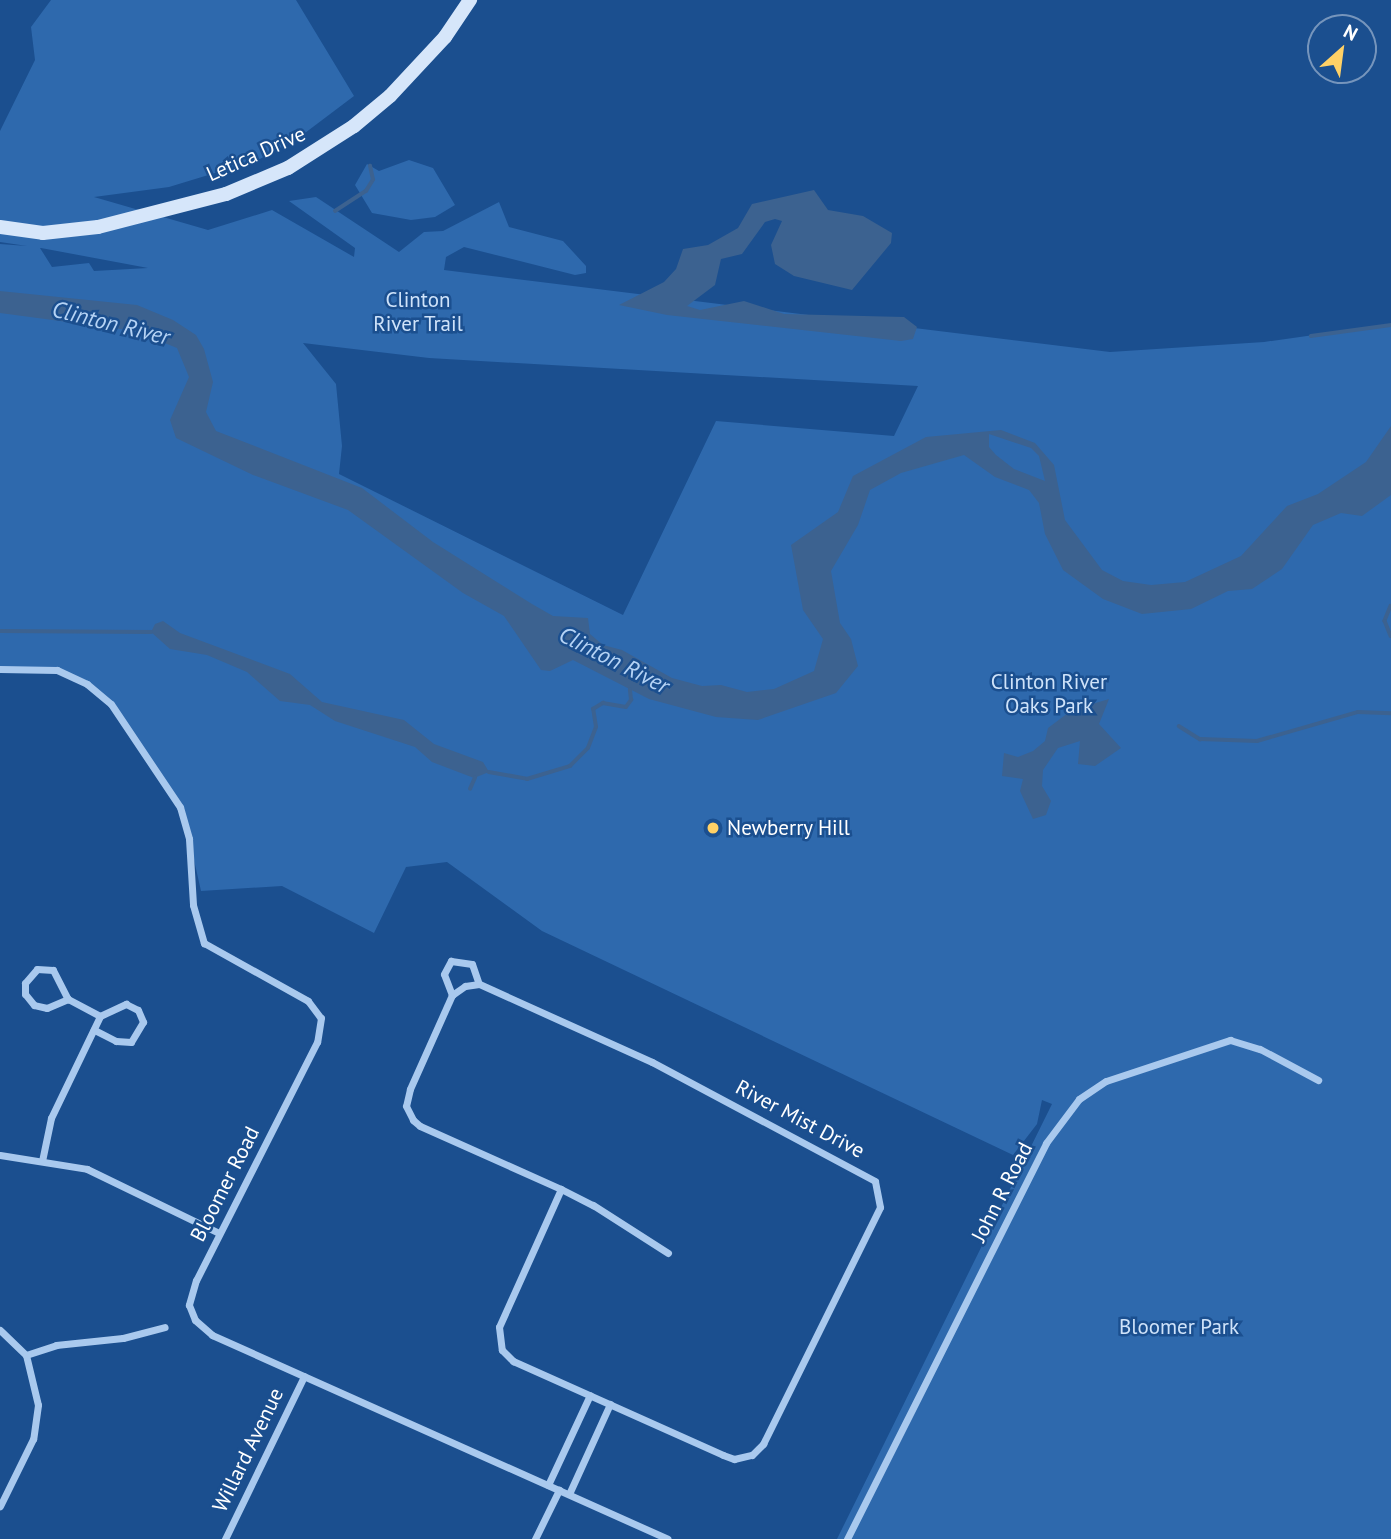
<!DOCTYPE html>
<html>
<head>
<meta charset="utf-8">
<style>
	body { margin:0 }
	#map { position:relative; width:1391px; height:1539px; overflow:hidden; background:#1b4f8f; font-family:"PT Sans",sans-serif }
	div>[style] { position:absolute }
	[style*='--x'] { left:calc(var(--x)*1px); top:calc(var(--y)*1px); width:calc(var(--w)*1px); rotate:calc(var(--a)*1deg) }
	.green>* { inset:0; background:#2e69ad }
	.water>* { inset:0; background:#3c6290 }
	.stream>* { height:3.5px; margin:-1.75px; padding:0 1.75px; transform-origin:1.75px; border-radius:1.75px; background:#3c6290 }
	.street>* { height:7px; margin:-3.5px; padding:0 3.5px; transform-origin:3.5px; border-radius:3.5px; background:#a9c9ee }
	.secondary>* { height:14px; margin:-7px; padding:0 7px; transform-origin:7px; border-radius:7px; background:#d6e6fa }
	.dots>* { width:19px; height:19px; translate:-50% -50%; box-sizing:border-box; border:4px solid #1b4f8f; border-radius:50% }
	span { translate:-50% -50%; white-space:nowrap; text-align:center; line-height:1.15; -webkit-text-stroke:5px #1b4f8f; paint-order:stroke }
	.street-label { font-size:21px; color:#fff }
	.park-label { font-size:21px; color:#cfe3fa }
	.poi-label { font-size:21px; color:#fff }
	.left { translate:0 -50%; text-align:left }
	.water-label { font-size:23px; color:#b5d3f5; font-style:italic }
	.north { position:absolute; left:1307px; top:14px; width:70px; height:70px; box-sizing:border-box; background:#1b4f8f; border:2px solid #7695bc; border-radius:50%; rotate:28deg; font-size:19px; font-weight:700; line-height:28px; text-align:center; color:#fff }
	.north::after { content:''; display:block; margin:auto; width:24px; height:32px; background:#ffd166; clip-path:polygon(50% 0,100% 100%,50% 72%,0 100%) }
</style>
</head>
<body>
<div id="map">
	<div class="green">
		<i style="clip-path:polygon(evenodd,51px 0,296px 0,354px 96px,297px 139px,258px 160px,169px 187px,94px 197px,208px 230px,272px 210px,354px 257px,355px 248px,289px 201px,316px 197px,399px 252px,424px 232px,443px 231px,499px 202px,509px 227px,563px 241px,586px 266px,586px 273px,575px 275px,464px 247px,446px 257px,444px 270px,1110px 352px,1264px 342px,1391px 324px,1391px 1539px,837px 1539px,1052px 1104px,1042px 1100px,1037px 1124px,1013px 1155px,542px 931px,447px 862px,406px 867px,374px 933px,282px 886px,201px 891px,185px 820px,111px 704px,67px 674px,0 669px,0 244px,27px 246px,0 242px,0 131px,35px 60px,31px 27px,51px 0,40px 248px,41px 248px,148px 268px,94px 271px,89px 263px,52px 267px,40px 248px,51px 0,303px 343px,429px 358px,918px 386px,894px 436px,716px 421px,623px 615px,339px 474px,342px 446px,336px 384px,303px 343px)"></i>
		<i style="clip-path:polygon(409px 160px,433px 168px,455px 205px,435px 217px,411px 220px,372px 213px,355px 185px,367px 164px,379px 171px)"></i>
	</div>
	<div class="water">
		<i style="clip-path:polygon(814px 190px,828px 210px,863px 216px,892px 233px,891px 243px,852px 290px,794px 276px,775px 264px,771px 245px,782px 221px,775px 219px,765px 222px,742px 254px,721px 259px,715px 285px,687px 306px,700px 310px,744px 301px,784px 314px,904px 317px,917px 327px,913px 339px,901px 341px,667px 315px,619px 305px,664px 282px,676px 269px,683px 249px,708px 245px,738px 228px,752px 204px)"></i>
		<i style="clip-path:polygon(evenodd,0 291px,137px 305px,173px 320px,196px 335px,204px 349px,213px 382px,206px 412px,216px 431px,362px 488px,433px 542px,532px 604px,553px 616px,588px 618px,590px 634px,603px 645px,622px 650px,672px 678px,702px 686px,721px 685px,747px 692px,774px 689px,814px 671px,823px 639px,803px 610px,791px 545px,838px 512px,853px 476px,926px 437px,1001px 430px,1035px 443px,1054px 465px,1065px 520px,1102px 570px,1123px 581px,1151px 585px,1185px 582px,1241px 556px,1287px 506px,1318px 494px,1366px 462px,1391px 426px,1391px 495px,1362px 516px,1341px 513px,1313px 525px,1282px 569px,1252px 589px,1228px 591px,1191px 609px,1142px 614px,1103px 599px,1063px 570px,1045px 534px,1039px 503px,1029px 490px,995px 477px,964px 455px,901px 473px,870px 490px,858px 525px,831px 571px,840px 623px,851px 639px,858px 666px,836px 693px,758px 720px,716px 717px,649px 699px,573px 660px,550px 671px,541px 670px,504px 616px,463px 593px,348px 510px,253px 475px,176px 438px,170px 420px,189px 377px,177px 348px,135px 331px,0 313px,0 291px,989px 434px,1031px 448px,1039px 456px,1045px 481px,1014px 469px,996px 455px,989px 447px,989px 434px)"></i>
		<i style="clip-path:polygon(163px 621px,180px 633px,290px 674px,322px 702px,404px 720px,434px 744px,483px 762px,489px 772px,474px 778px,432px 762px,415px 747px,335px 721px,310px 705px,280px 701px,247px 672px,207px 655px,170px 649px,151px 632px,155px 624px)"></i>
		<i style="clip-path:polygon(1109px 699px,1099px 724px,1121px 748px,1095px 766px,1078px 764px,1080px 741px,1058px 748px,1043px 770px,1042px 786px,1051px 801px,1046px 815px,1033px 819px,1020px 791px,1023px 779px,1002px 776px,1004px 753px,1018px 757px,1033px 751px,1045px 741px,1048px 728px,1072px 710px)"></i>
	</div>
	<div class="stream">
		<i style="--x:335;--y:211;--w:37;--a:-33"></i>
		<i style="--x:366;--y:191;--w:13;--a:-58"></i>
		<i style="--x:373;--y:180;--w:14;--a:-102"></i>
		<i style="--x:1311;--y:336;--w:81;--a:-7.8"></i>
		<i style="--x:1391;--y:606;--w:16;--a:112"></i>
		<i style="--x:1385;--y:621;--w:16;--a:68"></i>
		<i style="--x:0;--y:631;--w:151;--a:0.4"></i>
		<i style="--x:1179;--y:726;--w:25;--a:32"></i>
		<i style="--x:1200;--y:739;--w:57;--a:2"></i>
		<i style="--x:1257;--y:741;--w:105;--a:-16"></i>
		<i style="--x:1358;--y:712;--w:33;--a:2"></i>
		<i style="--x:489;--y:772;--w:39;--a:10"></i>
		<i style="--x:527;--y:779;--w:45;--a:-16.8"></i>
		<i style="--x:570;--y:766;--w:25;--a:-45"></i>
		<i style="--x:588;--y:748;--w:22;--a:-69"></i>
		<i style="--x:596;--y:727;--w:18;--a:-99"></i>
		<i style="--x:593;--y:709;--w:12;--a:-31"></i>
		<i style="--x:603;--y:703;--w:23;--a:10"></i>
		<i style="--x:626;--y:707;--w:9;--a:-54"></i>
		<i style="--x:631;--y:700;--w:10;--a:-96"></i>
		<i style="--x:470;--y:789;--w:12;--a:-66"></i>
	</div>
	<div class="street">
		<i style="--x:0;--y:669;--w:57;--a:1"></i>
		<i style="--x:57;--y:670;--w:33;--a:25"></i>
		<i style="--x:87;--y:684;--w:31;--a:40"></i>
		<i style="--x:111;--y:704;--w:124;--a:56.2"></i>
		<i style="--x:180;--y:807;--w:33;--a:74"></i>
		<i style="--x:189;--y:839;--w:66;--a:86.5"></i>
		<i style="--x:193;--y:905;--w:40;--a:74"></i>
		<i style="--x:204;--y:943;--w:119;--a:29.1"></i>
		<i style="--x:308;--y:1001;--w:21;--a:53"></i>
		<i style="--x:321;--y:1018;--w:24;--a:99"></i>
		<i style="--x:317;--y:1042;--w:267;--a:116.9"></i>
		<i style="--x:196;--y:1280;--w:26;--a:106"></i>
		<i style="--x:189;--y:1305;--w:16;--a:68"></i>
		<i style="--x:195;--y:1320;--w:23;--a:41"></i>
		<i style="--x:212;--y:1335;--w:499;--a:24.1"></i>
		<i style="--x:452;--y:995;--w:22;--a:-111"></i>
		<i style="--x:444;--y:974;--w:15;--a:-62"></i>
		<i style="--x:451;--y:961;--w:21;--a:8"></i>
		<i style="--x:472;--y:964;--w:21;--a:71"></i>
		<i style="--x:68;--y:999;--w:23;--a:157"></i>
		<i style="--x:47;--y:1008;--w:13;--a:-167"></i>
		<i style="--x:34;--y:1005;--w:14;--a:-129"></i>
		<i style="--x:25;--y:994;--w:11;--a:-90"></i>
		<i style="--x:25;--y:983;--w:18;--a:-49"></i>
		<i style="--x:37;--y:969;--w:16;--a:4"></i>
		<i style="--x:53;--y:970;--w:33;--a:63"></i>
		<i style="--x:68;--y:999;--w:36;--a:28"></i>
		<i style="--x:0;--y:1155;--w:88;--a:9.1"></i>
		<i style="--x:87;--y:1169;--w:147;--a:25.9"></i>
		<i style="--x:42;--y:1161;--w:44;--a:-78.2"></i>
		<i style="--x:51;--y:1118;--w:113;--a:-64.3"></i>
		<i style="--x:100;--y:1016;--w:29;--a:-25"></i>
		<i style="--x:126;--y:1004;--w:13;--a:27"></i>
		<i style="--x:138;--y:1010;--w:13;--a:67"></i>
		<i style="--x:143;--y:1022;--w:23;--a:121"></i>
		<i style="--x:131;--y:1042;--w:15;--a:-176"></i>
		<i style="--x:116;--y:1041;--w:25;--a:-153"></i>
		<i style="--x:561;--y:1189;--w:151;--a:114.2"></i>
		<i style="--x:499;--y:1327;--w:23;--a:83"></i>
		<i style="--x:502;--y:1350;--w:16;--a:45"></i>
		<i style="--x:513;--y:1361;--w:230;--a:24.1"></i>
		<i style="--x:723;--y:1455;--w:12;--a:20"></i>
		<i style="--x:734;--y:1459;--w:18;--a:-13"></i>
		<i style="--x:752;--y:1455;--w:16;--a:-45"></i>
		<i style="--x:763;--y:1444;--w:264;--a:-63.7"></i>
		<i style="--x:880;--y:1207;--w:26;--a:-101"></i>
		<i style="--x:875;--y:1181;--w:253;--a:-151.9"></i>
		<i style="--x:652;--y:1062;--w:190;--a:-155.7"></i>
		<i style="--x:479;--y:984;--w:14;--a:172"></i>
		<i style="--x:465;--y:986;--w:16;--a:145"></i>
		<i style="--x:452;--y:995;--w:103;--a:114.1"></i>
		<i style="--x:410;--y:1089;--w:17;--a:103"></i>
		<i style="--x:406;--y:1106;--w:16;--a:63"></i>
		<i style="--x:413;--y:1120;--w:9;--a:41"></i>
		<i style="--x:420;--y:1126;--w:154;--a:24.1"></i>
		<i style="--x:561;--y:1189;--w:36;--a:27"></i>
		<i style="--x:593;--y:1205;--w:89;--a:32.6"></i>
		<i style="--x:0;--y:1330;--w:36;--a:44"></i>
		<i style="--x:26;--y:1355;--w:51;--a:76.5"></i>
		<i style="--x:38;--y:1405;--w:34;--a:98"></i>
		<i style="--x:33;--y:1439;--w:75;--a:116.2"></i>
		<i style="--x:26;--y:1355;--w:32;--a:-18"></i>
		<i style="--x:56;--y:1345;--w:67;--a:-6"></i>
		<i style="--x:123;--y:1338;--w:43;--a:-14.7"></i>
		<i style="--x:548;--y:1485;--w:99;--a:-65"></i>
		<i style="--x:569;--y:1494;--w:99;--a:-65.5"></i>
		<i style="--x:225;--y:1539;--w:181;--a:-64.1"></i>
		<i style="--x:535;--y:1539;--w:55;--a:-63.9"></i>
		<i style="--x:847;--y:1539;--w:443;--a:-63.3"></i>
		<i style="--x:1046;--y:1143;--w:55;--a:-53.1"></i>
		<i style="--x:1079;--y:1099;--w:32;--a:-34"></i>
		<i style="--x:1106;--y:1081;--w:131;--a:-18.3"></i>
		<i style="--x:1230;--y:1040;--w:31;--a:17"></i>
		<i style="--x:1260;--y:1049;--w:66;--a:28.1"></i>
	</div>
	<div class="secondary">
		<i style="--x:0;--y:227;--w:43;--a:7.9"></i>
		<i style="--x:43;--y:233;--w:55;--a:-6.2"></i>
		<i style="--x:98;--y:227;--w:132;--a:-14.5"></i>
		<i style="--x:226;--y:194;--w:67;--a:-22.8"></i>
		<i style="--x:288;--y:168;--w:78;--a:-32.5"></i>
		<i style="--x:354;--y:126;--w:47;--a:-39.8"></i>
		<i style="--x:390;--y:96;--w:81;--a:-47"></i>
		<i style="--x:445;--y:37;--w:45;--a:-56"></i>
	</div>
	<div class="dots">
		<i style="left:713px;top:828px;background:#ffd166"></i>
	</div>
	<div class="street-label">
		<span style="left:256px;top:154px;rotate:-24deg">Letica Drive</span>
		<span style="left:800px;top:1119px;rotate:28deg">River Mist Drive</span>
		<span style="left:225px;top:1184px;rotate:-63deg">Bloomer Road</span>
		<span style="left:1002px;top:1192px;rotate:-63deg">John R Road</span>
		<span style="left:248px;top:1450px;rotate:-64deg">Willard Avenue</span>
	</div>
	<div class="park-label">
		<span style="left:418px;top:312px">Clinton<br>River Trail</span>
		<span style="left:1049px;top:694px">Clinton River<br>Oaks Park</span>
		<span style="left:1179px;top:1327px">Bloomer Park</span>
	</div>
	<div class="poi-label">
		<span class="left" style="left:727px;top:828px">Newberry Hill</span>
	</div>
	<div class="water-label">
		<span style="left:111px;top:323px;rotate:14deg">Clinton River</span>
		<span style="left:614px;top:660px;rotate:27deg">Clinton River</span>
	</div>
	<div class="north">N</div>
</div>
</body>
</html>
